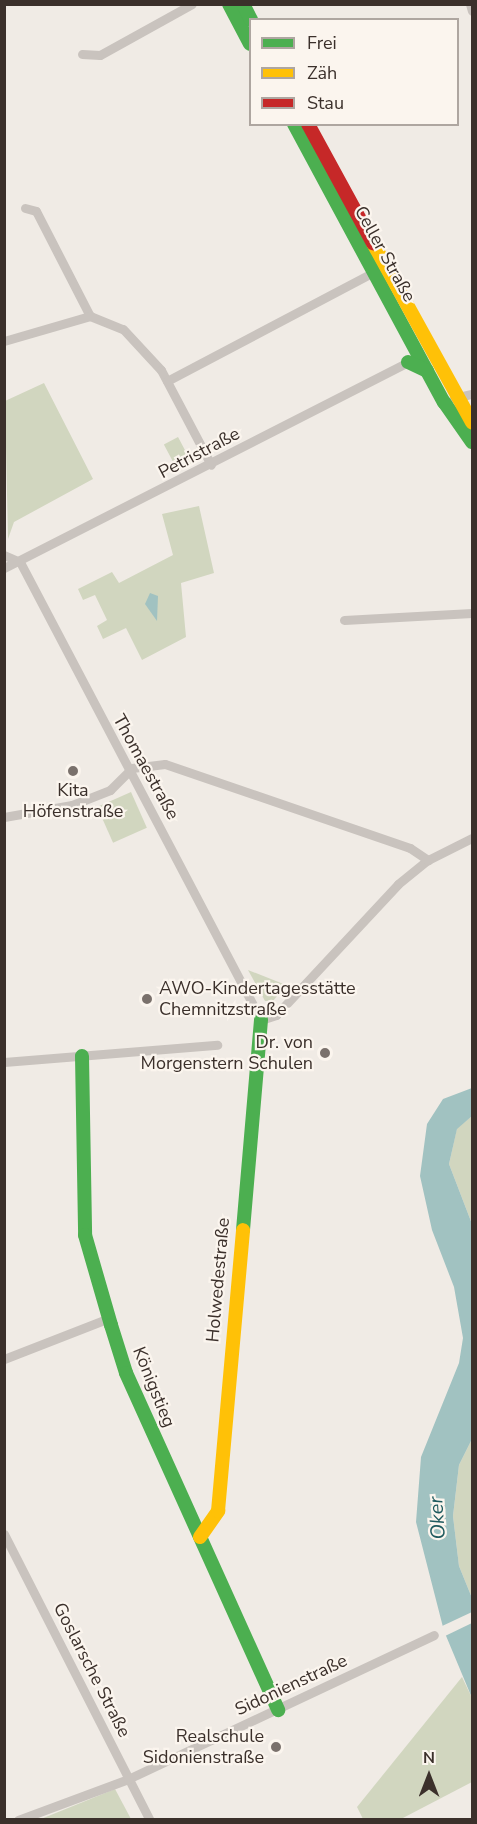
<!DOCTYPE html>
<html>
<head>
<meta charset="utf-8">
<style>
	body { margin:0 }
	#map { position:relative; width:477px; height:1824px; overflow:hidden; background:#f0ebe5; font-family:"Nunito Sans",sans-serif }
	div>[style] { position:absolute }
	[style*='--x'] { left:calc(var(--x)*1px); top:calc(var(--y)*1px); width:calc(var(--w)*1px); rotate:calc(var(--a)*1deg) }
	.green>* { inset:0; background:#d1d6bf; transform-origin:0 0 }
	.water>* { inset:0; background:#a1c2c1 }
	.pier>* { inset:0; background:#f0ebe5 }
	.street>* { height:9px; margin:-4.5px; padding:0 4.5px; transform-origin:4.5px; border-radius:4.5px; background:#c9c3be }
	.fast>* { height:14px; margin:-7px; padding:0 7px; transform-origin:7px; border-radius:7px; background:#4caf50 }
	.slow>* { height:14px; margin:-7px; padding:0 7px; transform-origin:7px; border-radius:7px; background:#ffc107 }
	.jam>* { height:14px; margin:-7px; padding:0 7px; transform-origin:7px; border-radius:7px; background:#c62828 }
	.dots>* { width:16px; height:16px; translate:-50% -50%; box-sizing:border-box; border:3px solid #fbf5ee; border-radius:50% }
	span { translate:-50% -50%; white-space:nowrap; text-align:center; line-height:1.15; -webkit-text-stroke:4.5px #fbf5ee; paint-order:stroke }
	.street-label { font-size:18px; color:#3b302b }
	.poi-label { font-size:18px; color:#3b302b }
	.left { translate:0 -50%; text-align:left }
	.right { translate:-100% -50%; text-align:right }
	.water-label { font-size:20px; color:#1f5a5e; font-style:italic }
	.frame { position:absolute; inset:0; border:6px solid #3b302b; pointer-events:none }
	.legend { position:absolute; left:249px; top:18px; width:210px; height:108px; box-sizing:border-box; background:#fbf5ee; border:2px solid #aea6a0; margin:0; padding:8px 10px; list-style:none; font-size:18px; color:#3b302b }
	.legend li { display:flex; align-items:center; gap:12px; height:30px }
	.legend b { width:30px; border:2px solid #aea6a0 }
	.north { position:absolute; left:399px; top:1746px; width:60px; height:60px; -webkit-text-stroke:4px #fbf5ee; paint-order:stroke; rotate:0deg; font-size:16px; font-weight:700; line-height:24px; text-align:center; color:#3b302b }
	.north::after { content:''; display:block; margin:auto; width:21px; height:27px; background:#3b302b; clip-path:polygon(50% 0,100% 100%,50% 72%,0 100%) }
</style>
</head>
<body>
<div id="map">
	<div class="green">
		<i style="clip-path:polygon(44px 383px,93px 479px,14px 522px,8px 539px,5px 401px)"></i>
		<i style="left:178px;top:437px;width:30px;height:16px;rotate:62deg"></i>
		<i style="clip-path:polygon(199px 506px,214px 573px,181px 583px,186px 637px,142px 660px,126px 628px,103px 639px,97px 626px,107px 620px,95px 595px,83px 600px,78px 589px,112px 572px,119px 583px,173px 555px,162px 514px)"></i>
		<i style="left:131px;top:792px;width:39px;height:37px;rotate:66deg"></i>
		<i style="clip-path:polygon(248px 970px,286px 985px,273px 1001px,265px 1001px)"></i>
		<i style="clip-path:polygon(472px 1116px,472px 1224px,449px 1164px,457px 1128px)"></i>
		<i style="clip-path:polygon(472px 1439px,472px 1598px,459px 1566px,453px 1516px,459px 1465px)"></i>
		<i style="clip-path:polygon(462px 1677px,472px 1698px,472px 1782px,401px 1819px,363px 1819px,357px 1807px)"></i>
		<i style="clip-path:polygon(115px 1789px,131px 1819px,41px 1819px)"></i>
	</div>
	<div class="water">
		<i style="clip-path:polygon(150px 593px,158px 596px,157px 621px,145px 604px)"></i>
		<i style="clip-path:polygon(472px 1088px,472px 1116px,457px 1129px,449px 1164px,472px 1224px,472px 1439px,459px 1465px,453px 1516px,459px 1566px,472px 1598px,472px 1698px,444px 1631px,416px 1522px,421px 1457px,459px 1363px,463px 1338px,454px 1287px,432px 1230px,420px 1176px,427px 1124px,443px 1099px)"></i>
	</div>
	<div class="pier">
		<i style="clip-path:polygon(472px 1612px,472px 1623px,443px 1637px,440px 1627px)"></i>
	</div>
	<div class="street">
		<i style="--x:470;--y:4;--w:7;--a:74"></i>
		<i style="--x:82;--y:54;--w:18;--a:3"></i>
		<i style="--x:100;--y:55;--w:105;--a:-29"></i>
		<i style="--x:25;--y:208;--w:11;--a:15"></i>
		<i style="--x:36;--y:211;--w:118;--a:62.8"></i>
		<i style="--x:4;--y:341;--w:90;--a:-16.2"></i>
		<i style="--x:90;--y:316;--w:35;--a:22"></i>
		<i style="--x:123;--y:329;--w:56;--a:47.2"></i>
		<i style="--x:161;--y:370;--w:107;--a:62.2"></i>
		<i style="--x:167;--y:381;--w:234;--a:-27.8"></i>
		<i style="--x:454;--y:398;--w:18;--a:-13"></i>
		<i style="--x:4;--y:555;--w:17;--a:24"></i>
		<i style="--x:20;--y:562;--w:518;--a:62.25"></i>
		<i style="--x:261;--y:1020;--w:16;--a:-18"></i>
		<i style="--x:276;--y:1015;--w:179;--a:-47"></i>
		<i style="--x:398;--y:884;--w:38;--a:-39"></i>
		<i style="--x:428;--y:860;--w:49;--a:-26.6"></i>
		<i style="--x:4;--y:568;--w:453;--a:-27"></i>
		<i style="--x:344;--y:620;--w:128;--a:-3.1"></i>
		<i style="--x:132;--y:768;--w:33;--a:-7"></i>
		<i style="--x:165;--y:764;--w:259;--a:18.9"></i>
		<i style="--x:410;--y:848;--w:22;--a:34"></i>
		<i style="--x:4;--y:817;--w:69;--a:-10"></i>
		<i style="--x:72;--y:805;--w:41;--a:-21.5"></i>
		<i style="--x:110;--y:790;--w:31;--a:-45"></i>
		<i style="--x:4;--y:1062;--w:214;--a:-4.6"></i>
		<i style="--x:4;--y:1359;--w:113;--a:-21.3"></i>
		<i style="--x:4;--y:1534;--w:321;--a:63"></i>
		<i style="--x:18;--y:1820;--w:117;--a:-20.4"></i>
		<i style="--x:128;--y:1779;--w:338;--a:-25.2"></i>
	</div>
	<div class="fast">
		<i style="--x:229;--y:4;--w:45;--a:62.3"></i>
		<i style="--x:243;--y:4;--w:18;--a:63"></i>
		<i style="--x:294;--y:124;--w:316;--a:61.7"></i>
		<i style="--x:444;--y:402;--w:49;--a:55"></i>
		<i style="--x:408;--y:362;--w:21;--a:25"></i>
		<i style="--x:82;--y:1056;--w:179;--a:89"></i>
		<i style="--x:85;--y:1235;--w:94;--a:73.9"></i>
		<i style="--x:111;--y:1325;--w:50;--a:72.6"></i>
		<i style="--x:126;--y:1373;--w:370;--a:65.7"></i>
		<i style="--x:243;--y:1230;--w:211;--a:-85.1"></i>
	</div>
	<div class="slow">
		<i style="--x:373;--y:243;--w:205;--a:61.1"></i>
		<i style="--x:200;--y:1537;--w:32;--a:-55"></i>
		<i style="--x:218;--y:1511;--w:282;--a:-84.9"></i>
	</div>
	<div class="jam">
		<i style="--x:308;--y:124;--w:136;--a:61.4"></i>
	</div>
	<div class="dots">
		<i style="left:73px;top:771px;background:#7a716c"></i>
		<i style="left:147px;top:999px;background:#7a716c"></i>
		<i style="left:325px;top:1053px;background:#7a716c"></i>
		<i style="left:276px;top:1747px;background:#7a716c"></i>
	</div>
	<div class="street-label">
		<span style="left:385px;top:254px;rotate:61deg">Celler Straße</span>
		<span style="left:199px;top:453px;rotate:-28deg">Petristraße</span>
		<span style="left:146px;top:767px;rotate:61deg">Thomaestraße</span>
		<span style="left:218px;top:1280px;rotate:-85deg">Holwedestraße</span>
		<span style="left:154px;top:1387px;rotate:68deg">Königstieg</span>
		<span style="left:92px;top:1670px;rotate:63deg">Goslarsche Straße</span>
		<span style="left:291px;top:1685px;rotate:-25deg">Sidonienstraße</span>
	</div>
	<div class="poi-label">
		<span style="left:73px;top:801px">Kita<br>Höfenstraße</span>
		<span class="left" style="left:159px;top:999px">AWO-Kindertagesstätte<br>Chemnitzstraße</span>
		<span class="right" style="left:313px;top:1053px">Dr. von<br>Morgenstern Schulen</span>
		<span class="right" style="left:264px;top:1747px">Realschule<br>Sidonienstraße</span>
	</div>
	<div class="water-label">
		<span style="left:437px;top:1518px;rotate:-94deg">Oker</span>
	</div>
	<div class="frame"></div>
	<ul class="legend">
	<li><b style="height:8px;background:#4caf50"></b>Frei</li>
	<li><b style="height:8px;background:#ffc107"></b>Zäh</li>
	<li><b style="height:8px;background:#c62828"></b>Stau</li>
	</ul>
	<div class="north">N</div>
</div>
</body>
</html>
